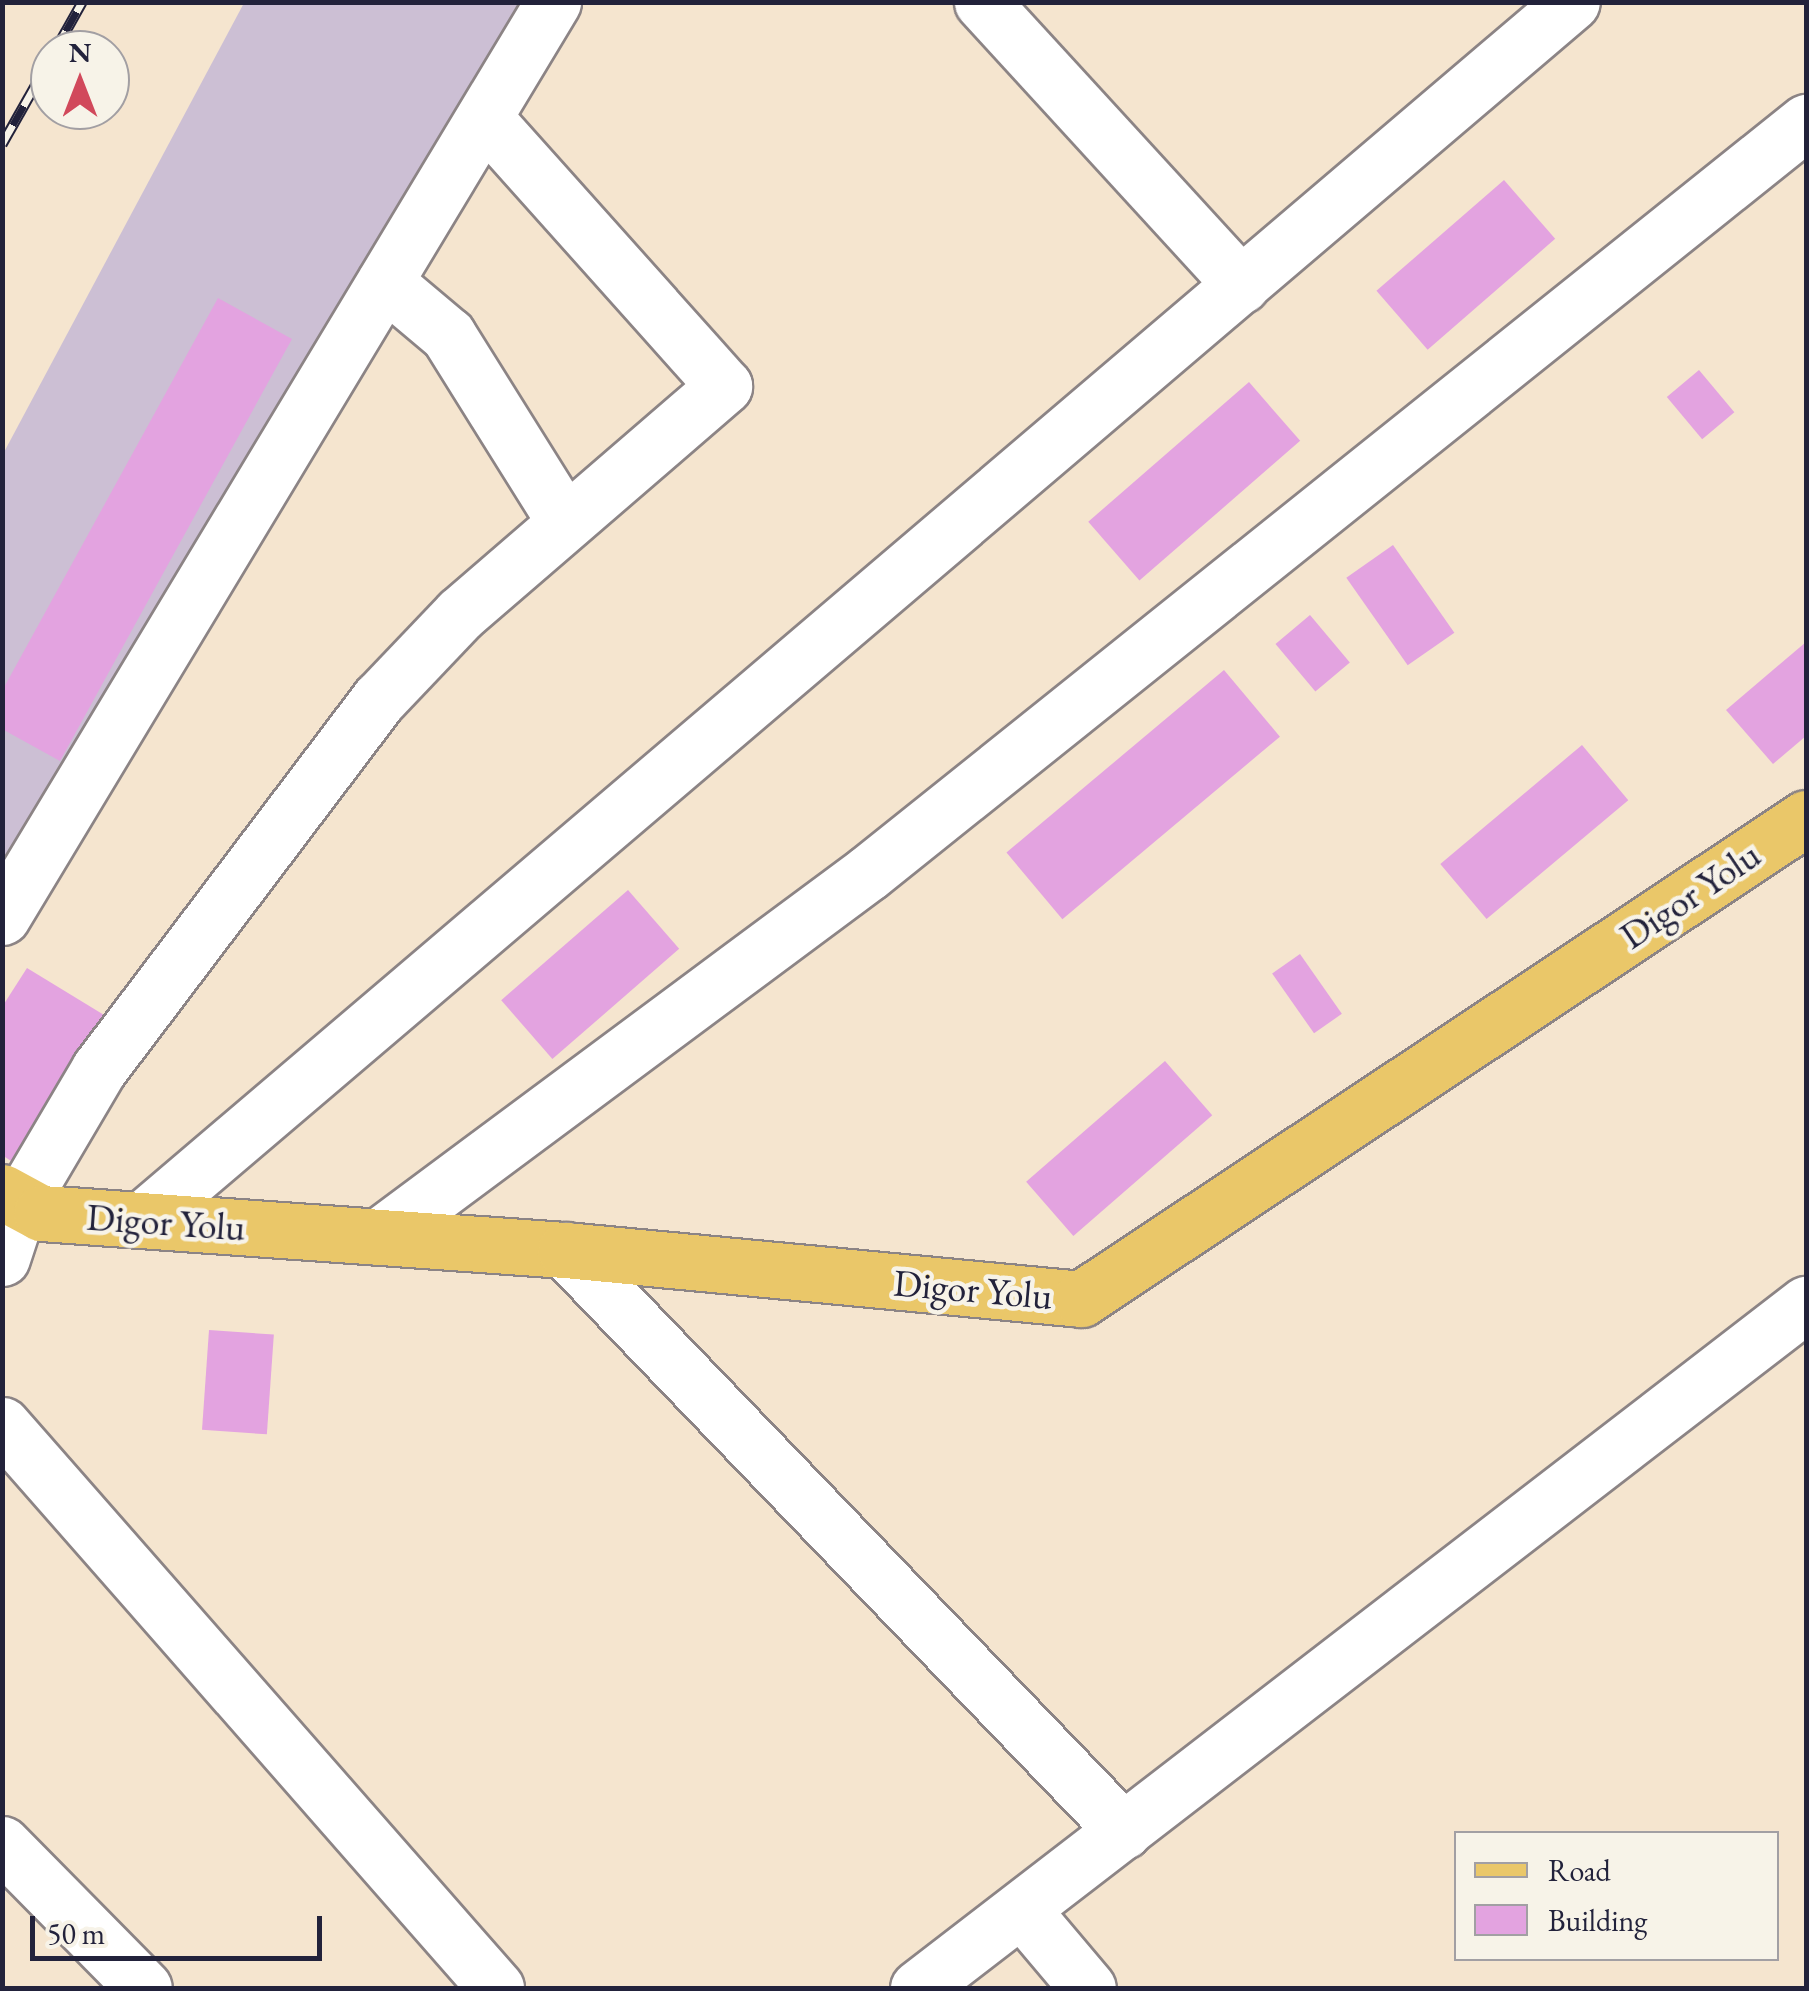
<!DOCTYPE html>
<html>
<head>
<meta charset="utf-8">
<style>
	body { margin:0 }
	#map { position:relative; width:1809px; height:1991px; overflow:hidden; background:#f5e5cf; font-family:"EB Garamond",serif }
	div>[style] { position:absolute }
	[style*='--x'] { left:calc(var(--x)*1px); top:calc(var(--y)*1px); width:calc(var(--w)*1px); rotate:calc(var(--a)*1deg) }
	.industrial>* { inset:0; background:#ccbfd4 }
	.building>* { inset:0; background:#e3a3e0; transform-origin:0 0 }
	.roads { filter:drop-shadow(2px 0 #8c8485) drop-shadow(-2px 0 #8c8485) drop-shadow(0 2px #8c8485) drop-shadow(0 -2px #8c8485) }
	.minor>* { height:55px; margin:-27.5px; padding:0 27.5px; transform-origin:27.5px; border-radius:27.5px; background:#fff }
	.major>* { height:55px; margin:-27.5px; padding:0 27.5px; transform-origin:27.5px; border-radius:27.5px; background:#eac769 }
	.rail>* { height:11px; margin-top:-5.5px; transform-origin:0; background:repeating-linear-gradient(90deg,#f7f3e8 0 22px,#22223b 0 44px); box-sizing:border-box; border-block:2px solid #22223b }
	span { translate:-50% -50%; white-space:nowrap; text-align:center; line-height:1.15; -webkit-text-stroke:9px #f7f3e8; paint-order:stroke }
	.street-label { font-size:38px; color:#22223b }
	.frame { position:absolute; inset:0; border:5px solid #22223b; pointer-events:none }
	.legend { position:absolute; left:1454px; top:1831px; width:325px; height:130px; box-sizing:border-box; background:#f7f3e8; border:2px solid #a29fa3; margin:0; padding:12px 18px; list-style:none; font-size:30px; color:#22223b }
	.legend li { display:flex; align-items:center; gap:20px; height:50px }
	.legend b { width:50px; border:2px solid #a29fa3 }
	.north { position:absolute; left:30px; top:30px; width:100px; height:100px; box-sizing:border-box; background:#f7f3e8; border:2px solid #a29fa3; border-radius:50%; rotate:0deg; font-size:28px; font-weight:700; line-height:40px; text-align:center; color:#22223b }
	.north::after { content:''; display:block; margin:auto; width:35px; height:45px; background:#d1495b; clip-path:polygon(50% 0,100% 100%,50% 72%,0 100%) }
	.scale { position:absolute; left:30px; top:1916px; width:292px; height:45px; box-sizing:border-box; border:5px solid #22223b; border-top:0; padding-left:12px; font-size:30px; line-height:35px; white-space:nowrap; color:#22223b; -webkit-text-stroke:8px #f7f3e8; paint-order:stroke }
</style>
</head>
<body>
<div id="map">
	<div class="industrial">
		<i style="clip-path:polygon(244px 3px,548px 3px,3px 916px,3px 454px)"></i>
	</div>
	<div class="building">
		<i style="left:1504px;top:180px;width:78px;height:169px;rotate:49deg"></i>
		<i style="clip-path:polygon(218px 298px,292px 339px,60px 761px,2px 729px,2px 691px)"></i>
		<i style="left:1699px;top:370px;width:55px;height:42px;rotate:50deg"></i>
		<i style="left:1249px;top:382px;width:78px;height:213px;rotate:49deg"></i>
		<i style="left:1393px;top:545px;width:107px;height:57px;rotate:55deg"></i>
		<i style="left:1310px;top:615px;width:62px;height:45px;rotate:50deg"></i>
		<i style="clip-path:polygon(1806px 642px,1806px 736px,1773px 764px,1726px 710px)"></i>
		<i style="left:1224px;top:670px;width:87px;height:284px;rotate:50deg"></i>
		<i style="left:1582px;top:745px;width:72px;height:185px;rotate:50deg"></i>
		<i style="left:628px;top:890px;width:78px;height:168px;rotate:49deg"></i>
		<i style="left:1300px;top:954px;width:73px;height:34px;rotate:55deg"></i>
		<i style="clip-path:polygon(27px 968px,109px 1018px,17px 1165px,2px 1155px,2px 1007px)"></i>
		<i style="left:1165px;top:1061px;width:72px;height:184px;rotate:49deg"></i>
		<i style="left:209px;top:1330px;width:65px;height:100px;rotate:4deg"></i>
	</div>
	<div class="roads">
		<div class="minor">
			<i style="--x:982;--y:2;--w:384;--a:47.5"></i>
			<i style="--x:385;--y:282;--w:82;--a:40.1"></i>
			<i style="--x:448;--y:335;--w:221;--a:58"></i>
			<i style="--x:2;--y:917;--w:1068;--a:-58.94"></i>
			<i style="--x:142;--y:1220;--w:1878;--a:-40.42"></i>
			<i style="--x:378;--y:1237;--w:610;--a:-36.61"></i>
			<i style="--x:868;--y:873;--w:1202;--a:-38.68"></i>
			<i style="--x:565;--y:1250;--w:806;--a:46.11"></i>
			<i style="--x:2;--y:1258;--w:58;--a:-71.9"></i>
			<i style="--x:20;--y:1203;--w:156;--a:-59.5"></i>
			<i style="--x:99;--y:1069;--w:464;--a:-52.9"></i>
			<i style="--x:379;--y:699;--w:117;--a:-46.4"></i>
			<i style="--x:460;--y:614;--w:349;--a:-40.8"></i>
			<i style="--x:724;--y:386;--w:360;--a:-131.8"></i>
			<i style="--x:2;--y:1425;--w:749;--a:48.73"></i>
			<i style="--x:2;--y:1844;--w:202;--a:45.4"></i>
			<i style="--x:1022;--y:1910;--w:102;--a:49.8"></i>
			<i style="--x:918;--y:1988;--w:1121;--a:-37.61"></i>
		</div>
		<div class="major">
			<i style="--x:2;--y:1192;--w:44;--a:28.3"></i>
			<i style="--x:41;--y:1213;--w:525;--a:4.04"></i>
			<i style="--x:565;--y:1250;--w:518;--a:5.42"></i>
			<i style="--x:1081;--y:1299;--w:870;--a:-33.56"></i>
		</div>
	</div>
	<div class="rail">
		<i style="--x:55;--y:50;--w:55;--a:-60.6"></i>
		<i style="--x:2;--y:144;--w:98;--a:-60.5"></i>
	</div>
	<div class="street-label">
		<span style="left:1690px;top:895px;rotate:-34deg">Digor Yolu</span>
		<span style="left:166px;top:1222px;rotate:4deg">Digor Yolu</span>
		<span style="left:973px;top:1289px;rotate:5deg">Digor Yolu</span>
	</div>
	<div class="frame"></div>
	<ul class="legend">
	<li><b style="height:12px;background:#eac769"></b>Road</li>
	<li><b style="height:28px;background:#e3a3e0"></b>Building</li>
	</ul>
	<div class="north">N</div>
	<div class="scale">50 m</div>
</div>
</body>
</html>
